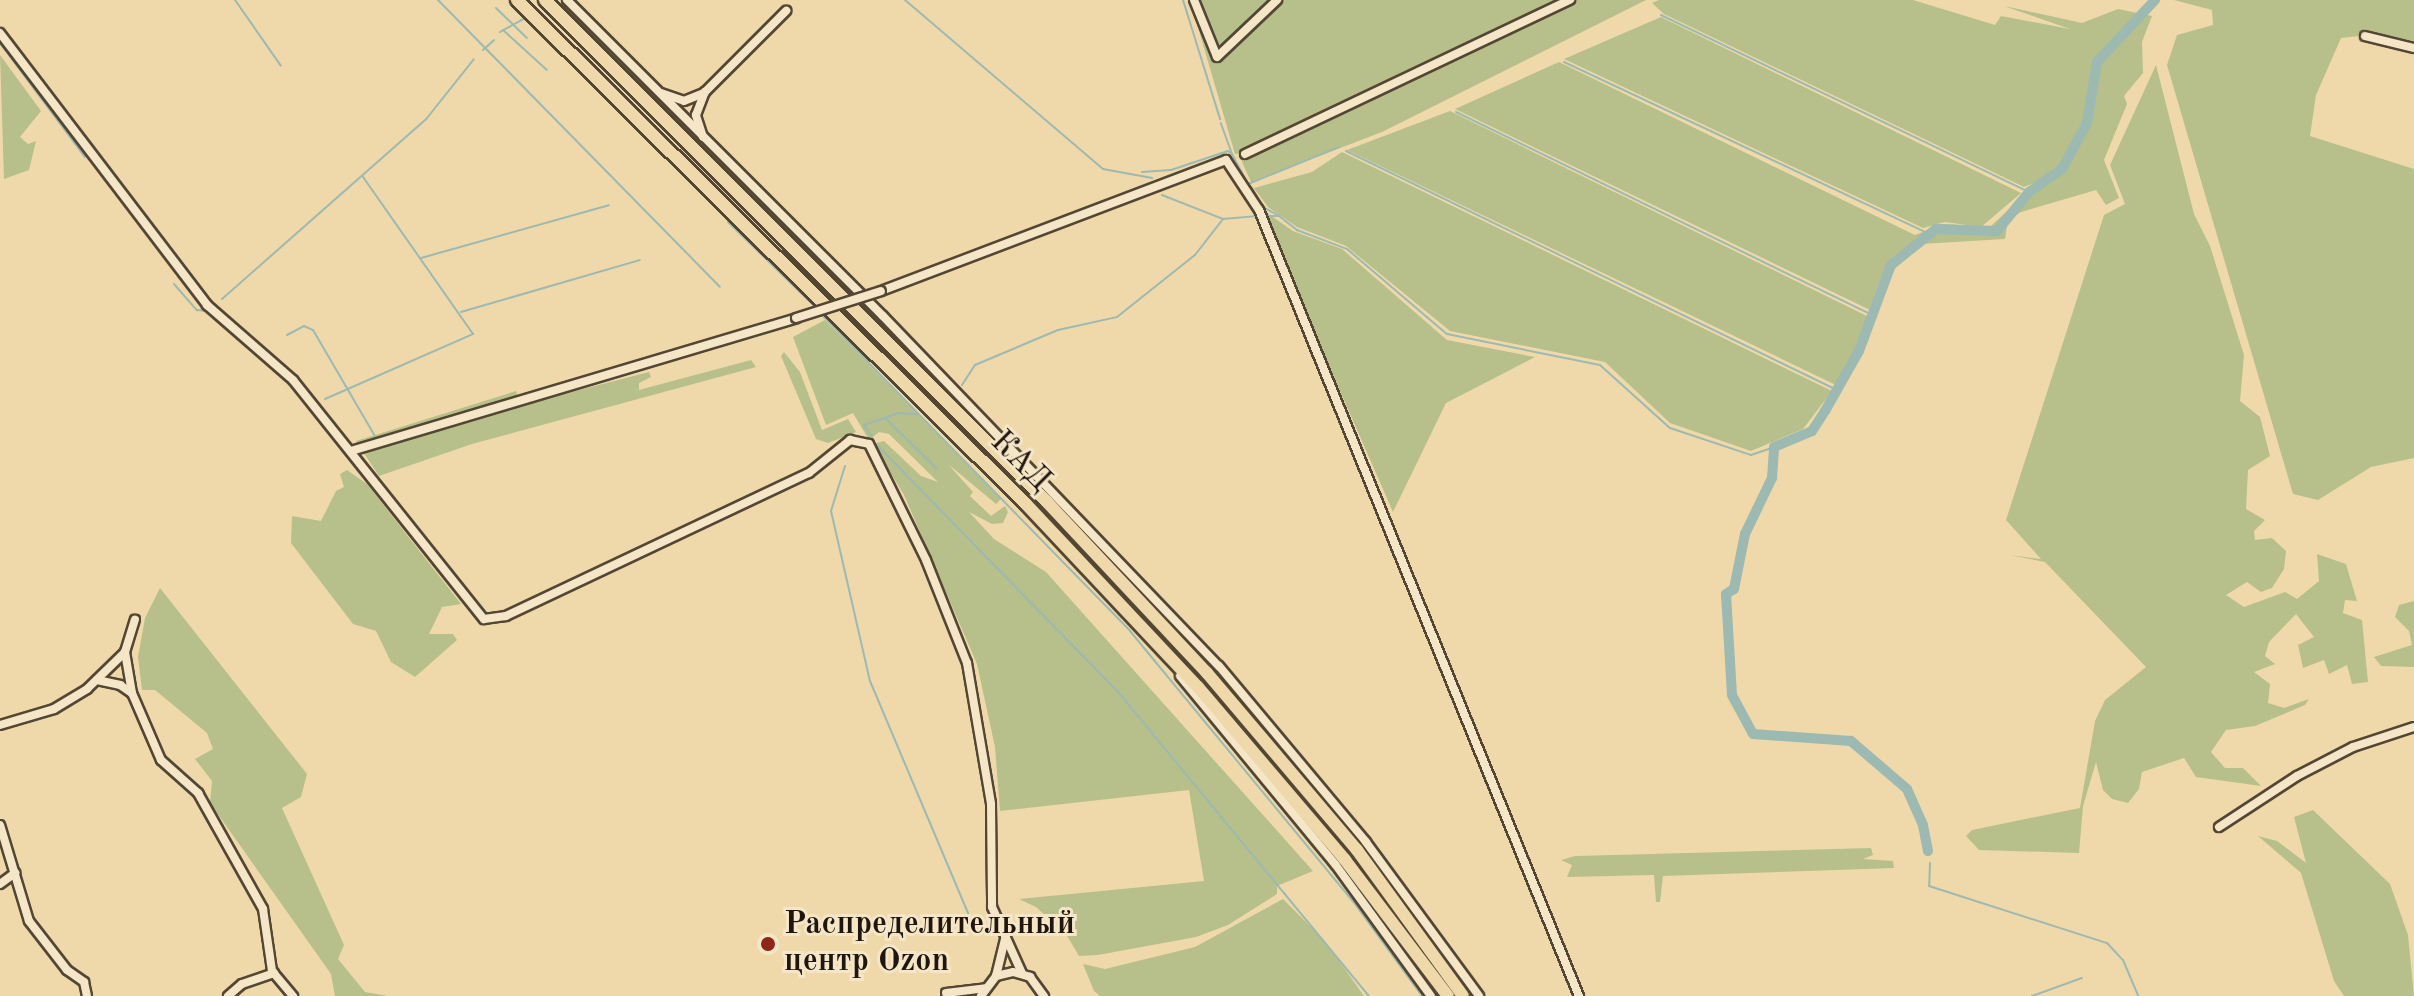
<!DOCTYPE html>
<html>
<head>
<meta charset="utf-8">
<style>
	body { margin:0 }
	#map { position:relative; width:2414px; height:996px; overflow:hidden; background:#efd9aa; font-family:"Old Standard TT",serif }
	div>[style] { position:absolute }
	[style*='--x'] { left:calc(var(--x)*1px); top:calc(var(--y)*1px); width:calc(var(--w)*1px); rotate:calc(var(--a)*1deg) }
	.green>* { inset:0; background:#b7c08a }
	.stream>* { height:2px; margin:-1px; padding:0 1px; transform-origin:1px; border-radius:1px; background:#9cb9b2 }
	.river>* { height:10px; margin:-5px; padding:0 5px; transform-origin:5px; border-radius:5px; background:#9cb9b2 }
	.roads { filter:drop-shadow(2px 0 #534734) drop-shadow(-2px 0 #534734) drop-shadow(0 2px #534734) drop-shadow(0 -2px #534734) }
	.minor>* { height:8px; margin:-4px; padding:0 4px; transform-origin:4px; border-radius:4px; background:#f5e6c8 }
	.highway>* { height:12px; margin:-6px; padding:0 6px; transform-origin:6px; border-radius:6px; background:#efd9aa }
	.bridges { filter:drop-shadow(2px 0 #534734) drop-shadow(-2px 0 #534734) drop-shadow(0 2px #534734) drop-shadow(0 -2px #534734) }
	.minor-bridge>* { height:8px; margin:-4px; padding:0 4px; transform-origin:4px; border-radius:4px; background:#f5e6c8 }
	.dots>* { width:22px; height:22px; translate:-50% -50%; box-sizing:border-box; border:4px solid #f5e6c8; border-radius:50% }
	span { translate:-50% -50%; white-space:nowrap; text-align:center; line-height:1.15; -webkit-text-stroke:6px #f5e6c8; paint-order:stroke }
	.street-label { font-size:32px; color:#1f160d }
	.poi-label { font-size:32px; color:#1f160d; font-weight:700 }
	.left { translate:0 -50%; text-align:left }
</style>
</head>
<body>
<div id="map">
	<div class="green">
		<i style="clip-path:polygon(1190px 0,1646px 0,1382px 132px,1251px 182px,1242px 162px,1244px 153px,1235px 154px)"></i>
		<i style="clip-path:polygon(1659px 0,1913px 0,1995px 25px,2001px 16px,2070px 29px,2004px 6px,2082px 23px,2118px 9px,2152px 16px,2142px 42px,2143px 73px,2124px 96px,2127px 104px,2104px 160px,2119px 198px,2106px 205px,2096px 190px,2021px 212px,2008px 220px,2005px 239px,1921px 244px,1894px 267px,1867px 340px,1830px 403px,1838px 386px,1347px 150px,1450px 111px,1869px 317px,1879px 281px,1870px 310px,1455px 109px,1559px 62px,1915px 235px,1943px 224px,1990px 227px,2039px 181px,2024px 187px,1664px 14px,1652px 3px)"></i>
		<i style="clip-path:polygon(2174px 0,2414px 0,2414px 41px,2377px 34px,2341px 38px,2316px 95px,2310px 136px,2414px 169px,2414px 458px,2371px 467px,2318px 500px,2293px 494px,2167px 65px,2177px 35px,2213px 25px,2212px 10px)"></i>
		<i style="clip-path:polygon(1661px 17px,2021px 193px,1981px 227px,1945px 222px,1923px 228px,1564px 59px)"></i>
		<i style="clip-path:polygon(0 55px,41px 111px,20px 137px,28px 144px,36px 141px,29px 170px,4px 179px)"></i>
		<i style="clip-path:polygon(2156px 65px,2194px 214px,2210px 246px,2244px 355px,2240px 401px,2260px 417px,2270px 456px,2248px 470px,2246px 509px,2265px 520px,2254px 531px,2255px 540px,2272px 538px,2286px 551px,2284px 569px,2272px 588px,2261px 592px,2247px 582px,2226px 595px,2244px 607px,2285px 592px,2297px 599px,2319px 581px,2317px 554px,2346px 564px,2357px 601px,2345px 600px,2343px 613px,2362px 620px,2368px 682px,2352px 684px,2347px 665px,2329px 674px,2324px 660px,2303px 668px,2298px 645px,2314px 637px,2296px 614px,2269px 642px,2265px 656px,2275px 664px,2254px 672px,2270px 684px,2268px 703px,2284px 708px,2309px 699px,2305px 705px,2255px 726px,2226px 730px,2211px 752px,2225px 768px,2243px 768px,2261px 786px,2196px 777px,2184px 758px,2142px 772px,2139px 789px,2128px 803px,2112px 799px,2103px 790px,2096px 762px,2083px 806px,2079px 853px,1979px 850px,1966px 836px,1972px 830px,2080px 808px,2095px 721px,2105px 700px,2146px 667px,2045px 562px,2009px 555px,2041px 559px,2006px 520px,2104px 215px,2125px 204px,2110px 165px)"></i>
		<i style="clip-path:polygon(1342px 152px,1832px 391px,1803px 429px,1751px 451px,1670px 423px,1605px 362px,1450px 331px,1346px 246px,1297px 227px,1268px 207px,1254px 188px,1312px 172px)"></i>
		<i style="clip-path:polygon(1260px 208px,1293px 231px,1342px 249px,1447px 340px,1535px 357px,1446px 403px,1393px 512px)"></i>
		<i style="clip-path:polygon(825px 320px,1001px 499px,996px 504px,948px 464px,973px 492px,970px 496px,991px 516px,1005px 506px,1008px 512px,1003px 523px,992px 524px,969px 512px,994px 539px,1046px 572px,1313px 871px,1277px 886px,1277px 894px,1228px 925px,1196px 937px,1098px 955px,1079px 956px,1066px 934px,1036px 907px,1019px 899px,1204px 881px,1189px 790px,1000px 811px,995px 747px,977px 664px,904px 495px,873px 444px,884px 441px,921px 476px,938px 482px,889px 434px,879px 432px,869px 440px,853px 413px,826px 425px,793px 337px)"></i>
		<i style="clip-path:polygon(784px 352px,800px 372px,822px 430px,848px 419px,856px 432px,828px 443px,816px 439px,781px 356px)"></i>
		<i style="clip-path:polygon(751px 360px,756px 367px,472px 444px,379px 476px,356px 441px,516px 391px,521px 405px,649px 372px,651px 377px,639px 383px,639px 390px)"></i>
		<i style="clip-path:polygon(347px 470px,367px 484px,461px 604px,442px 607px,429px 634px,453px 634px,457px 640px,415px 677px,391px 662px,376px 631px,353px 624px,291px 543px,292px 516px,321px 521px,336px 491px,344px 487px,340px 474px)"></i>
		<i style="clip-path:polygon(160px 588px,307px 774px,301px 797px,282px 808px,344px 945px,338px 959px,365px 992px,388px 996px,335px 996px,331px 974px,210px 803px,212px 781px,195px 759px,213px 749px,207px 733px,155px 690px,142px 690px,138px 657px,145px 618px)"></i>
		<i style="clip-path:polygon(2414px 601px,2414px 667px,2381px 666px,2374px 657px,2412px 645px,2409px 631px,2395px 617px,2399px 605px)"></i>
		<i style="clip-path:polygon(2313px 810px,2390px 884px,2408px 935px,2414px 996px,2344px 996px,2334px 981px,2301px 873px,2258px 836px,2277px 841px,2306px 863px,2294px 817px)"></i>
		<i style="clip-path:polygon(1871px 848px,1873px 855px,1863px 859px,1893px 861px,1894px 868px,1663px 876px,1660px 902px,1656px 902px,1654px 875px,1567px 877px,1572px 865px,1561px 860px,1575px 856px)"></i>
		<i style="clip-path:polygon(1283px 899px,1325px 941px,1364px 996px,1100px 996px,1094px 991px,1083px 964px,1105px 969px,1195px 947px)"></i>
	</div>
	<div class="stream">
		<i style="--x:235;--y:0;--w:80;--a:55.1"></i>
		<i style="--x:438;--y:0;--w:402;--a:45.5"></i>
		<i style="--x:905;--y:0;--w:260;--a:40.5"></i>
		<i style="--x:1103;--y:169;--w:50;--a:10.4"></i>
		<i style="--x:1183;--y:0;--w:125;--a:72.7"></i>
		<i style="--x:496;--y:8;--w:43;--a:44.1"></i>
		<i style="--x:1661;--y:15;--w:408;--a:25.7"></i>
		<i style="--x:503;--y:30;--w:59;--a:42.3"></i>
		<i style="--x:500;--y:32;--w:29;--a:-29"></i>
		<i style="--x:0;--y:43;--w:142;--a:53.3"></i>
		<i style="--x:483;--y:50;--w:15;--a:-42"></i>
		<i style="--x:1564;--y:62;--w:403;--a:25.2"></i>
		<i style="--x:1456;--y:112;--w:464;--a:26"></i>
		<i style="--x:1346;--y:151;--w:546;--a:25.96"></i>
		<i style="--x:1232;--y:154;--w:34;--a:62"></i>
		<i style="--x:1248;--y:184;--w:98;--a:-22.1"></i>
		<i style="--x:1142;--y:172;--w:29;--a:-4"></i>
		<i style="--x:1171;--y:170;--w:60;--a:-18.4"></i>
		<i style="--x:1228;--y:151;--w:5;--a:37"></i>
		<i style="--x:1232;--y:154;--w:33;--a:-110"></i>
		<i style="--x:1252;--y:188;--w:22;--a:60"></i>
		<i style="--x:1263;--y:207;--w:18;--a:29"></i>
		<i style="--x:1279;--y:216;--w:12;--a:180"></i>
		<i style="--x:1162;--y:195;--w:66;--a:21.5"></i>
		<i style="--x:1223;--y:219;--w:33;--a:-5"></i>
		<i style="--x:1279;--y:216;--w:23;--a:38"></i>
		<i style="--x:1297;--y:230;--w:53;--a:20.8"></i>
		<i style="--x:1347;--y:249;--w:131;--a:40.4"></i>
		<i style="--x:1447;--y:334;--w:156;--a:11.5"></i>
		<i style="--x:1600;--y:365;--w:94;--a:42"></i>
		<i style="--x:1670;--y:428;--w:85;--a:18.4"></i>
		<i style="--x:1751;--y:455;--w:24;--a:-19"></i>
		<i style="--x:728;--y:222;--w:123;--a:44.3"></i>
		<i style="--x:421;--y:258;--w:195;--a:-15.7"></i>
		<i style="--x:174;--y:284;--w:35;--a:49"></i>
		<i style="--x:197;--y:310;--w:10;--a:6"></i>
		<i style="--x:222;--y:299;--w:273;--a:-41.4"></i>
		<i style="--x:427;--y:118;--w:75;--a:-51.5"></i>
		<i style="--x:461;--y:312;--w:186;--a:-16.2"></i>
		<i style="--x:820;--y:313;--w:444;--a:45.7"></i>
		<i style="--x:1130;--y:631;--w:354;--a:50.5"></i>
		<i style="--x:1355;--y:904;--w:114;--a:53.9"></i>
		<i style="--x:287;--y:335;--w:19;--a:-28"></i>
		<i style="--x:304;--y:326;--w:10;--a:24"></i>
		<i style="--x:313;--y:330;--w:125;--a:59.7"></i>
		<i style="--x:962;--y:385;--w:24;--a:-57"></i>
		<i style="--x:975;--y:365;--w:90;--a:-22.9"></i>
		<i style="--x:1058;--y:330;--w:60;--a:-12.4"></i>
		<i style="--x:1117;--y:317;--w:100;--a:-38.5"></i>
		<i style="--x:1195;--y:255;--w:46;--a:-52.1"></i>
		<i style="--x:325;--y:399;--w:162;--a:-23.7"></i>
		<i style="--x:473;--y:334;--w:192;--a:-125"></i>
		<i style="--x:885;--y:418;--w:73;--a:44.4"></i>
		<i style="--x:872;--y:437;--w:14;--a:-124"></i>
		<i style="--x:864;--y:425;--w:37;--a:-19"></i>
		<i style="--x:899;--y:413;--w:19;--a:3"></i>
		<i style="--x:876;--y:444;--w:348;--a:45.7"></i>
		<i style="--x:1119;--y:693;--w:393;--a:50.5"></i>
		<i style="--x:845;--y:466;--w:47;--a:107.3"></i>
		<i style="--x:831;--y:511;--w:174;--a:77.1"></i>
		<i style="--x:870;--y:681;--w:257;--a:67.1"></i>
		<i style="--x:1930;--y:863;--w:23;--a:92"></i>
		<i style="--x:1929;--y:886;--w:187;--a:17.8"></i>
		<i style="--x:2107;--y:943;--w:23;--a:47"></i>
		<i style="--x:2123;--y:960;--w:39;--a:67"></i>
		<i style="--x:2032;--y:996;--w:53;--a:-19.8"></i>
	</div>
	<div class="river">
		<i style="--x:1928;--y:851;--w:26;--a:-101"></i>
		<i style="--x:1923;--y:825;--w:39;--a:-114"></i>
		<i style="--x:1907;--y:789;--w:74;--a:-139.4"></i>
		<i style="--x:1851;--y:741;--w:98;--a:-175.9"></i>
		<i style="--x:1753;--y:734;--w:44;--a:-118.3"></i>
		<i style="--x:1732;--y:695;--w:101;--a:-93.4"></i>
		<i style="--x:1726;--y:594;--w:9;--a:-32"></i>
		<i style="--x:1734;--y:589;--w:56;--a:-78.7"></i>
		<i style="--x:1745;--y:534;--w:62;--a:-64.3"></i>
		<i style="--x:1772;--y:478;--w:31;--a:-86"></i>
		<i style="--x:1774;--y:447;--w:41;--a:-22.8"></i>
		<i style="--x:1812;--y:431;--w:24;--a:-57"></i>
		<i style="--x:1825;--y:411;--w:69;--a:-60.5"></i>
		<i style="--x:1859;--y:351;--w:92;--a:-69.6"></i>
		<i style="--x:1891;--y:265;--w:58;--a:-38.7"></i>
		<i style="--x:1936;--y:229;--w:61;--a:1.9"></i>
		<i style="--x:1997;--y:231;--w:50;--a:-50.6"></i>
		<i style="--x:2029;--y:192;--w:40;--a:-34.9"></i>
		<i style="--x:2062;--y:169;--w:52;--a:-61.5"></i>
		<i style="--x:2087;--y:123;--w:62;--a:-80.7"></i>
		<i style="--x:2097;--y:62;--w:85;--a:-46.9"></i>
	</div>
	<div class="roads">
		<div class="minor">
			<i style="--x:567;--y:0;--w:447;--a:45"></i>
			<i style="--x:883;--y:316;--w:485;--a:46.2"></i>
			<i style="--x:1219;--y:666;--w:229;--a:50.1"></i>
			<i style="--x:1366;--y:842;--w:191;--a:53.7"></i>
			<i style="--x:1194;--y:0;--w:61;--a:68"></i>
			<i style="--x:1217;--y:57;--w:83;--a:-43.5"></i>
			<i style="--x:0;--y:33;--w:342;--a:52.7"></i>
			<i style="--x:207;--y:305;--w:114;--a:41.1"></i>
			<i style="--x:293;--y:380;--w:306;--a:51.4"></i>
			<i style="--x:484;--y:619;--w:22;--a:-8"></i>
			<i style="--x:506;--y:616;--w:335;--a:-25.3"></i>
			<i style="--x:809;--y:473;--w:53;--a:-38.8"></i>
			<i style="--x:850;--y:440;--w:19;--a:12"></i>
			<i style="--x:869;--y:444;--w:129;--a:63.8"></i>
			<i style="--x:926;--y:560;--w:111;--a:68.3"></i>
			<i style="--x:967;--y:663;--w:143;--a:80.3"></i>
			<i style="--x:991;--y:804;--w:103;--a:89.4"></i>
			<i style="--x:992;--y:907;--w:72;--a:65.6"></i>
			<i style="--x:2365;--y:36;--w:50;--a:13.8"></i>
			<i style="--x:661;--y:93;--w:24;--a:19"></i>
			<i style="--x:684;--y:101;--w:22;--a:-22"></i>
			<i style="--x:703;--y:137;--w:23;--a:-108"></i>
			<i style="--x:696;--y:115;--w:25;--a:-69"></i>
			<i style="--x:705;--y:92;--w:115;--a:-45"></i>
			<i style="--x:1245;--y:154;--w:360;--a:-25.4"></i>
			<i style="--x:881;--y:291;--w:369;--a:-20.8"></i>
			<i style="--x:1226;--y:160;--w:60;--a:56.6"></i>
			<i style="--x:1259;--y:210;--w:849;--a:67.85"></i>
			<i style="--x:351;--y:451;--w:464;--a:-16.6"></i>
			<i style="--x:125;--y:652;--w:42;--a:80.3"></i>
			<i style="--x:1180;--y:676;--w:244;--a:50.5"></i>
			<i style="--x:1335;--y:864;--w:163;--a:54"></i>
			<i style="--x:97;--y:680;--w:24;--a:12"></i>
			<i style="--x:120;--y:685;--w:14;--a:34"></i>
			<i style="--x:132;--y:693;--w:73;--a:66.6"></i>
			<i style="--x:161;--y:760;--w:50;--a:41.7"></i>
			<i style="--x:198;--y:793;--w:133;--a:60.7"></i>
			<i style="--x:263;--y:909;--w:63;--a:81.7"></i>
			<i style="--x:272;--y:971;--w:33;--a:50"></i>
			<i style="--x:0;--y:725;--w:56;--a:-16.5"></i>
			<i style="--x:54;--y:709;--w:39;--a:-31"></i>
			<i style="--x:87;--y:689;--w:53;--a:-44.2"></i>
			<i style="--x:125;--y:652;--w:34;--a:-73"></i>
			<i style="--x:0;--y:825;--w:100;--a:73.2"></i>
			<i style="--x:29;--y:921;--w:62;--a:52.2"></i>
			<i style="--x:67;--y:970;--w:21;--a:35"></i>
			<i style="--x:84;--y:982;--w:14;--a:78"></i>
			<i style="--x:2219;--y:827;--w:93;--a:-33.2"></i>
			<i style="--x:2297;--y:776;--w:63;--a:-27.4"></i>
			<i style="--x:2353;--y:747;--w:64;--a:-18.2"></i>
			<i style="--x:0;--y:884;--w:19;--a:-36"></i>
			<i style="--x:996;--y:976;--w:42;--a:-76.3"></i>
			<i style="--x:946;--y:993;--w:38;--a:-7"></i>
			<i style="--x:228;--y:996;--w:18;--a:-41"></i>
			<i style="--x:242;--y:984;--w:34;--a:-19"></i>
			<i style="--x:981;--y:996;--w:25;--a:-53"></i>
			<i style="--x:996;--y:976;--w:17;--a:-13"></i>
			<i style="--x:1013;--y:972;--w:18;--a:16"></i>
			<i style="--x:1030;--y:977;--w:24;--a:54"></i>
		</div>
		<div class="highway">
			<i style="--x:517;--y:0;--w:716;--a:44.72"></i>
			<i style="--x:1026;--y:504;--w:251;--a:46.8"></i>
			<i style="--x:1198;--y:687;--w:227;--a:49.6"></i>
			<i style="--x:1345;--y:860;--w:171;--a:52.9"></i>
			<i style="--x:545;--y:0;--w:710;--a:45"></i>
			<i style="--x:1047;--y:502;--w:234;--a:46.9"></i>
			<i style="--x:1207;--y:673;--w:232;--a:49.7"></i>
			<i style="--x:1357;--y:850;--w:180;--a:54"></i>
		</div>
	</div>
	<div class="bridges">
		<div class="minor-bridge">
			<i style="--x:796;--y:318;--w:89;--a:-17.6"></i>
		</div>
	</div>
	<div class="dots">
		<i style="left:768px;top:944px;background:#8f2418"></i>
	</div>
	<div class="street-label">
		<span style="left:1020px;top:462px;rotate:45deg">КАД</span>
	</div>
	<div class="poi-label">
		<span class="left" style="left:784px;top:944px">Распределительный<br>центр Ozon</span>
	</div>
</div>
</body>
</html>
